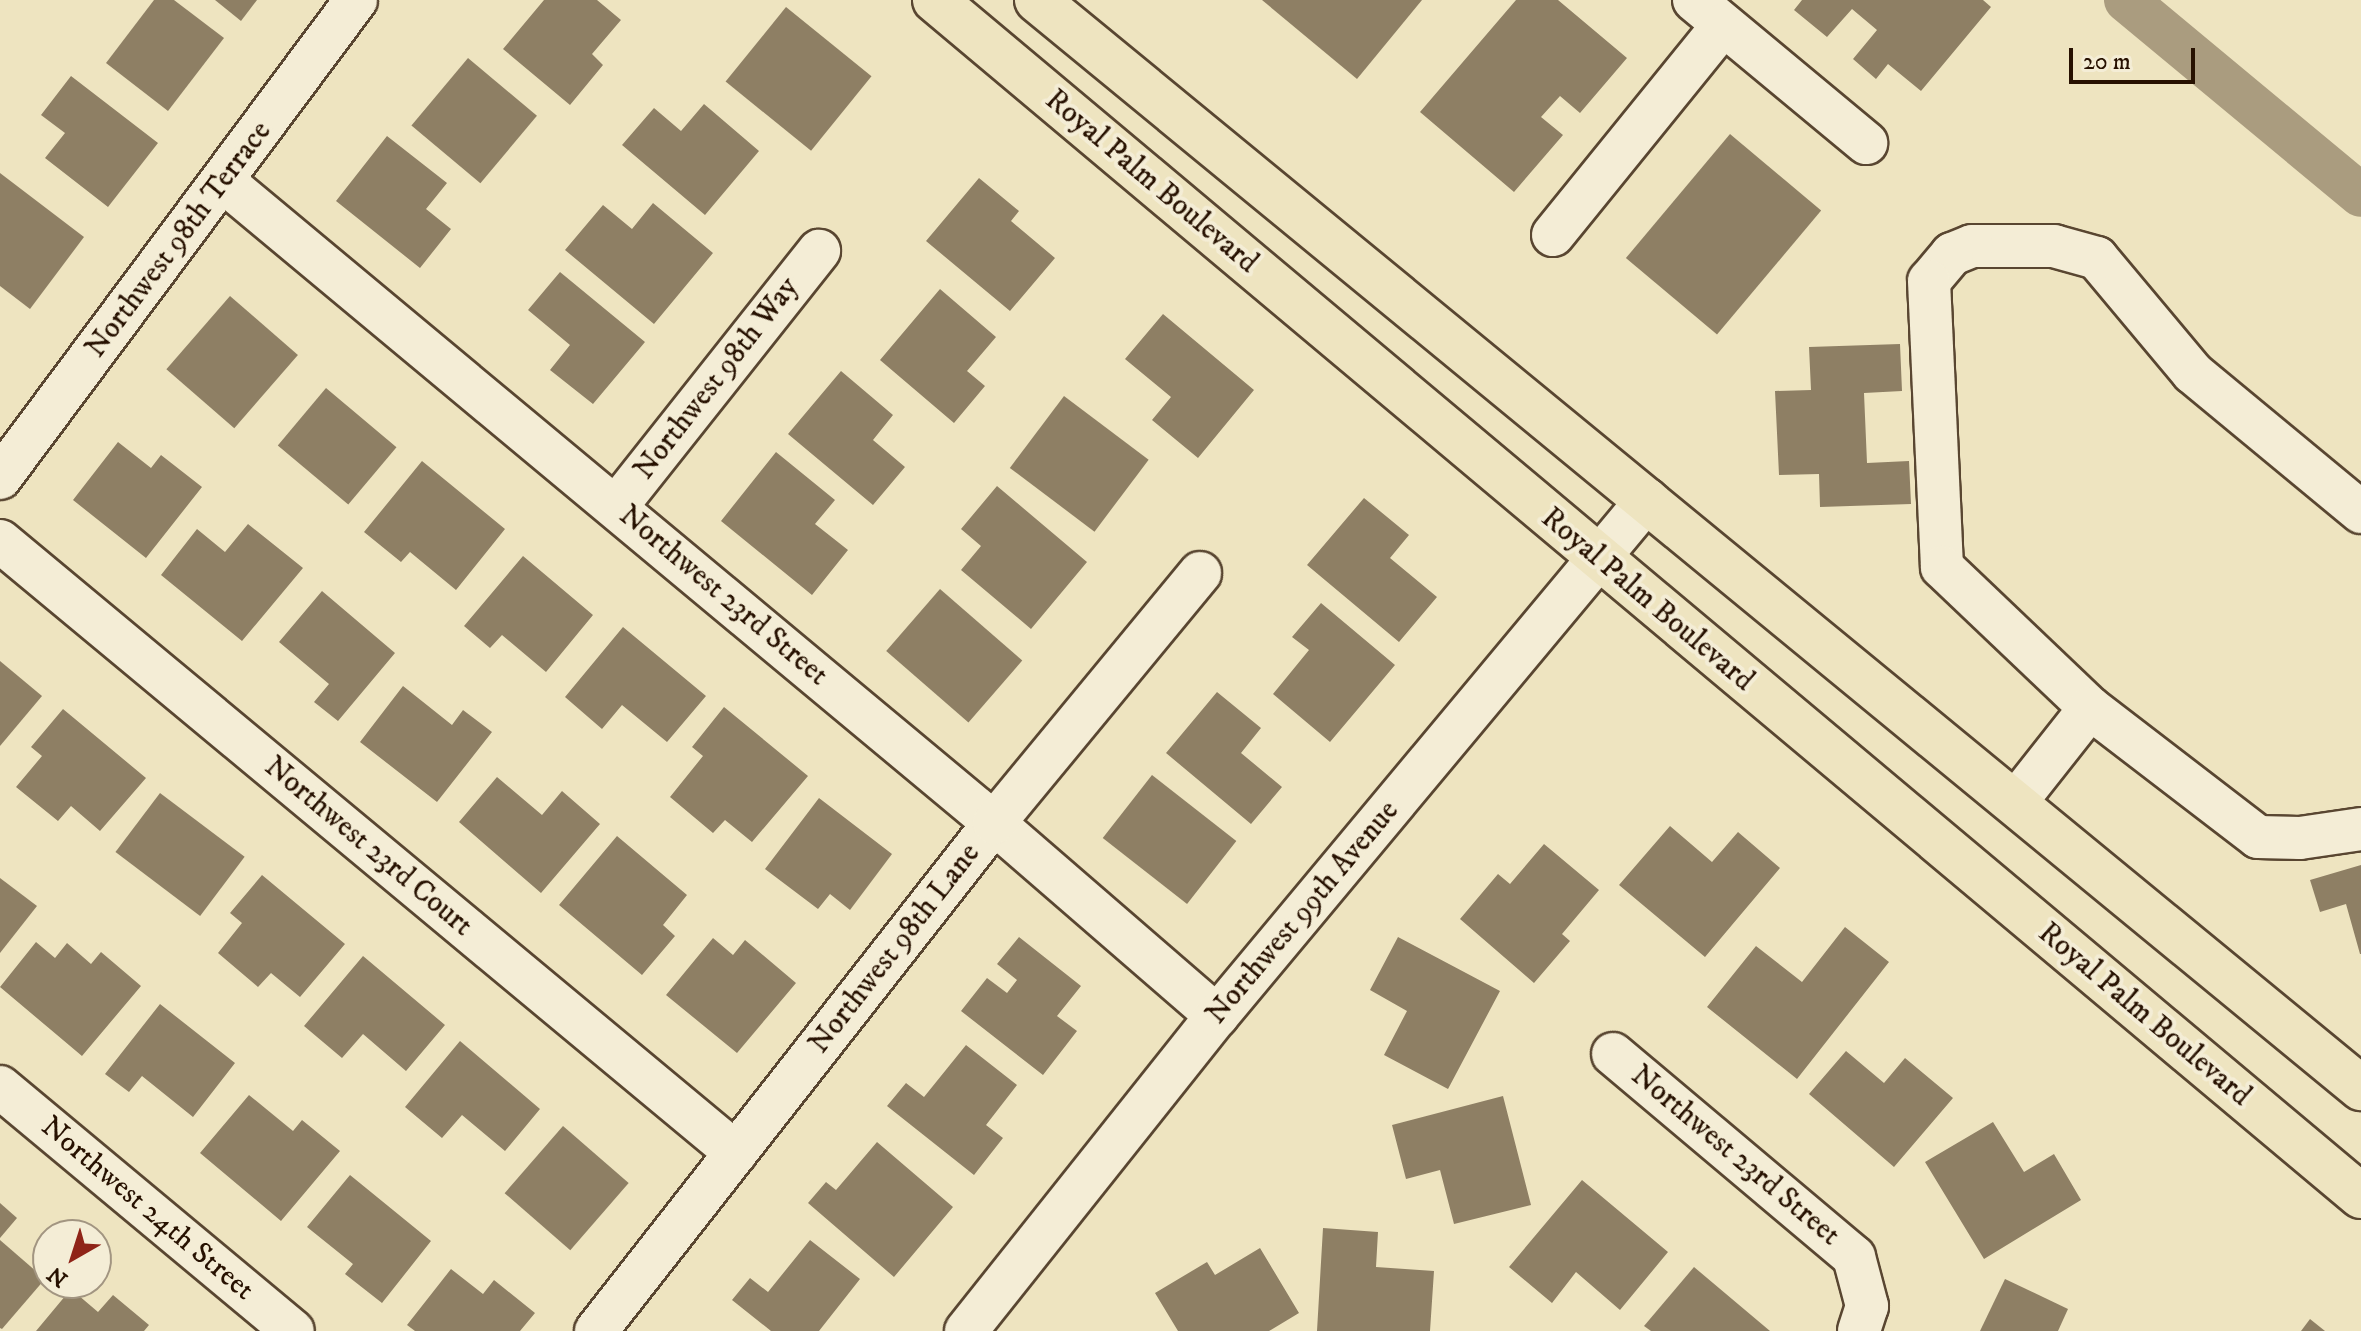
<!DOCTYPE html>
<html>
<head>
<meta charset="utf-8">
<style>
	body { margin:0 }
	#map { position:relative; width:2361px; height:1331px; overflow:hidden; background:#eee4c0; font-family:"IM FELL DW Pica",serif }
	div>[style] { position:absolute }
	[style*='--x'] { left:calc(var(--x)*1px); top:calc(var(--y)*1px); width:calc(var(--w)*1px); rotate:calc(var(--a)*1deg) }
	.canal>* { height:44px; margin:-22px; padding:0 22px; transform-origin:22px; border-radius:22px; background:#aa9c7f }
	.building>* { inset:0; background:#8e7f64; transform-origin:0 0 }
	.roads { filter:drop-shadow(2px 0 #594631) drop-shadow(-2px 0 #594631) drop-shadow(0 2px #594631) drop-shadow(0 -2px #594631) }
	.minor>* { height:42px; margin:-21px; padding:0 21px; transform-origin:21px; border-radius:21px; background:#f4edd6 }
	.major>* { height:44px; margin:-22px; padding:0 22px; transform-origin:22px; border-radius:22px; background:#eee4c0 }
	span { translate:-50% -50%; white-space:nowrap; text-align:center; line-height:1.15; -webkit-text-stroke:8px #f4edd6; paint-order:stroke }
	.street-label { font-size:30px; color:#271101 }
	.north { position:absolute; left:32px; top:1219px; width:80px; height:80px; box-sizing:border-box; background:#f4edd6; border:2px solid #a29581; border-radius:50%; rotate:219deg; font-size:22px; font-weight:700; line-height:32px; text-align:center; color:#271101 }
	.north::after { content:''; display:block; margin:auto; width:28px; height:36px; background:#8f2418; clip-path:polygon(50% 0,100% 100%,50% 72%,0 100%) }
	.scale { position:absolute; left:2069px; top:48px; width:126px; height:36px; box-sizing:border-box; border:4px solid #271101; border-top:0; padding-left:10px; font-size:24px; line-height:28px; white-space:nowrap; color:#271101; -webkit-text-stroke:6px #f4edd6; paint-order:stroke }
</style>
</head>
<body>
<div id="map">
	<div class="canal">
		<i style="--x:2126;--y:0;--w:305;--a:39.7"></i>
	</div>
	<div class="building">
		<i style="clip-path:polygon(154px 0,174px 0,224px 38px,168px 111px,106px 63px)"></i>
		<i style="clip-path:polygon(215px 0,257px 0,241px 21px)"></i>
		<i style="clip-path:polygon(544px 0,597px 0,621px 20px,592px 54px,603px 65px,570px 105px,503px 49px)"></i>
		<i style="clip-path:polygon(1262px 0,1422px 0,1357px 79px)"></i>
		<i style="clip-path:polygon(1516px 0,1558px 0,1627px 58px,1580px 113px,1560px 96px,1541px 117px,1563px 135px,1514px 192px,1420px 112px)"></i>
		<i style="clip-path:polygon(1802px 0,1983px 0,1991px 7px,1921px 91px,1888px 64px,1876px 79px,1853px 59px,1877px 30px,1852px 9px,1827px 37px,1794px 10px)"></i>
		<i style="left:786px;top:7px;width:110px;height:96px;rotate:39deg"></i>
		<i style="left:468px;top:58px;width:90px;height:88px;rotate:40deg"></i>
		<i style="clip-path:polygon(71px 76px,158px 143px,108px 207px,45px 158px,65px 133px,41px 115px)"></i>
		<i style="clip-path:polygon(704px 104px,759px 151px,705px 215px,622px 145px,654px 108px,681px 131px)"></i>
		<i style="left:1730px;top:134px;width:119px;height:162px;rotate:40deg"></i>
		<i style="clip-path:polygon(387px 136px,447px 183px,426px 209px,451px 229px,420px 268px,336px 201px)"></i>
		<i style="clip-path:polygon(0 173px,84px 237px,30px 309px,0 286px)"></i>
		<i style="clip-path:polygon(979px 178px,1019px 211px,1011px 221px,1055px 258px,1010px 311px,926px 241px)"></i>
		<i style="clip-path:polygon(653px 203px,713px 253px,654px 324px,565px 250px,603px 205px,632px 229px)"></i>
		<i style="clip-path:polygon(560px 272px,645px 342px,593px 404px,550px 370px,570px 345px,528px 310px)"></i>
		<i style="clip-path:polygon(940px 289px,996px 337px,967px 371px,985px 386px,954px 423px,880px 360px)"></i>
		<i style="left:230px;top:296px;width:90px;height:97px;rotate:41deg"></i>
		<i style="clip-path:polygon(1163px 314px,1254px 390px,1198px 458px,1152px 420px,1171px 397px,1125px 359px)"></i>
		<i style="clip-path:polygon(1900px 344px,1902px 391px,1864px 393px,1867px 463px,1909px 461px,1911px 504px,1820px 507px,1819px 474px,1779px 475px,1775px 391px,1811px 390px,1809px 347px)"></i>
		<i style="clip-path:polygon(841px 371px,893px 415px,873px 440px,905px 467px,873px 505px,788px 434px)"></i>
		<i style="left:326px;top:388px;width:92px;height:75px;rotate:40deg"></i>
		<i style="left:1064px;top:396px;width:106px;height:90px;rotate:37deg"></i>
		<i style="clip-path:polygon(118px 442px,151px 468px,161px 455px,202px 487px,146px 558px,73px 500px)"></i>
		<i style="clip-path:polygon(776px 452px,835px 500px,815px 524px,848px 550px,812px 595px,721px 521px)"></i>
		<i style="clip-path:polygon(422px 461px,505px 529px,456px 590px,410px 552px,401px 562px,364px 532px)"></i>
		<i style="clip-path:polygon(997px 486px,1087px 562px,1031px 629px,961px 570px,981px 546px,961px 529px)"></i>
		<i style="clip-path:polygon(1364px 498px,1409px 535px,1390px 558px,1437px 597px,1399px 642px,1307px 565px)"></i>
		<i style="clip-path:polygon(248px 524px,303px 568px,242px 641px,161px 575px,197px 529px,225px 552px)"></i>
		<i style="clip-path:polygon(523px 556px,593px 615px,546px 672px,502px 635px,490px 648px,464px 626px)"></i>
		<i style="left:940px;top:589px;width:109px;height:82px;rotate:41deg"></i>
		<i style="clip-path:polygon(322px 591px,395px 653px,338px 721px,314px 702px,329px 684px,279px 642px)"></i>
		<i style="clip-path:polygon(1321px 603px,1395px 665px,1330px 742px,1273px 694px,1309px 650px,1292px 637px)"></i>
		<i style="clip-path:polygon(623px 627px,706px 696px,667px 742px,622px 705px,602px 729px,565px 697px)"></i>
		<i style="clip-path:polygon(0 661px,42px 696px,0 746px)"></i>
		<i style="clip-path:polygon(403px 686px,452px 725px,463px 710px,492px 732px,437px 802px,360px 742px)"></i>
		<i style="clip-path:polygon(1217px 692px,1261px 728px,1241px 753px,1282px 787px,1251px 824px,1166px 753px)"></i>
		<i style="clip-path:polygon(724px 707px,808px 776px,752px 842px,725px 820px,713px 833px,670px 797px,703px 756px,692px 747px)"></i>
		<i style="clip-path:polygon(63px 709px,146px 778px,100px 831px,71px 806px,58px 821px,16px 787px,42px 756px,31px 747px)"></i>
		<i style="left:1152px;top:775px;width:107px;height:80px;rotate:38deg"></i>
		<i style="clip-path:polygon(497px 777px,542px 815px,562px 791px,600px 824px,541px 893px,459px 822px)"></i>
		<i style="left:160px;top:793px;width:106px;height:74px;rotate:37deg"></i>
		<i style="clip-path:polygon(819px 798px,892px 854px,850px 910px,830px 894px,818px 909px,765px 869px)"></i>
		<i style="clip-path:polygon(1670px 826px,1712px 862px,1738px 832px,1780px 868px,1705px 957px,1619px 885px)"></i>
		<i style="clip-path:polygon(617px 836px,687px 895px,663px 925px,675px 936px,642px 975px,559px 905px)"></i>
		<i style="clip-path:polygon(1544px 844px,1599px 890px,1562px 934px,1570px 941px,1534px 983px,1460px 919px,1498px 874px,1510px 884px)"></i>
		<i style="clip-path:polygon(2361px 865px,2361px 954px,2360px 954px,2346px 904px,2320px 912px,2310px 880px)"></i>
		<i style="clip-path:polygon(262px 875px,345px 944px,300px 997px,271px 973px,258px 987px,218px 953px,242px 923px,230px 913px)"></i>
		<i style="clip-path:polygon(0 878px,37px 906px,0 953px)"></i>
		<i style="clip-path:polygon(1845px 927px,1889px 962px,1797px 1079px,1707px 1007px,1756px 946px,1802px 982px)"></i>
		<i style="clip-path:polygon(1019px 937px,1081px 986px,1057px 1016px,1077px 1031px,1043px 1075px,961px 1011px,987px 978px,1007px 993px,1017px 980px,997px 964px)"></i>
		<i style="clip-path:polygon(1398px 937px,1500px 991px,1448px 1089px,1384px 1055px,1407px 1011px,1370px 990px)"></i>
		<i style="clip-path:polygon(713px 938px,733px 955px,745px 940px,796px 983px,737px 1053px,666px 995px)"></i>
		<i style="clip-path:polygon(36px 942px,55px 958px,67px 943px,91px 964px,101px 952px,141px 986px,82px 1056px,0 987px)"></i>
		<i style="clip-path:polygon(363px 956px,445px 1025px,406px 1071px,363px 1034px,342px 1058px,304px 1026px)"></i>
		<i style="clip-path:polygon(160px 1004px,235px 1063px,193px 1117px,142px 1076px,129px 1092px,105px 1074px)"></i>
		<i style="clip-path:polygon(460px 1041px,540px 1109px,505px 1151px,462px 1115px,442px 1138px,405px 1107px)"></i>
		<i style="clip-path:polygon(966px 1045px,1017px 1085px,986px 1125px,1003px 1138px,974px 1175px,887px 1106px,906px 1083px,924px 1097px)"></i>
		<i style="clip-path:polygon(1846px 1051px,1884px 1083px,1905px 1058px,1953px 1098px,1894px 1167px,1809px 1094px)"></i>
		<i style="clip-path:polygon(249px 1095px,293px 1131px,302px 1120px,340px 1151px,281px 1221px,200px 1153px)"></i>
		<i style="clip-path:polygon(1503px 1096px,1531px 1205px,1454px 1224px,1440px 1170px,1406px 1179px,1392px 1125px)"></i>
		<i style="clip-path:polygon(1993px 1122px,2024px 1172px,2054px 1154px,2081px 1200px,1984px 1259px,1925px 1162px)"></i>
		<i style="left:563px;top:1126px;width:87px;height:89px;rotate:41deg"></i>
		<i style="clip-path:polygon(877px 1142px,953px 1207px,894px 1277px,808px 1203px,826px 1182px,836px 1190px)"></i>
		<i style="clip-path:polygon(350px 1175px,431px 1241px,382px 1303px,345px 1274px,353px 1264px,307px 1227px)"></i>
		<i style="clip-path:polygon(1582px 1180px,1668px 1252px,1620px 1310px,1576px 1272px,1552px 1303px,1509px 1267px)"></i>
		<i style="clip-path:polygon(0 1203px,17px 1218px,0 1238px)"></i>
		<i style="clip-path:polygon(1323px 1228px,1378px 1232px,1376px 1267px,1434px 1271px,1430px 1331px,1317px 1331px)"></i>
		<i style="clip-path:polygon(0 1240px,45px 1279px,2px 1329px,0 1328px)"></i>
		<i style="clip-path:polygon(810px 1240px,860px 1279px,819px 1331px,771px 1331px,732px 1300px,750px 1278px,768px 1292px)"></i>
		<i style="clip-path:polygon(1260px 1248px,1299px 1313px,1269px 1331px,1178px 1331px,1155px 1293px,1207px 1262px,1215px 1275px)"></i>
		<i style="clip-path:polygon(1694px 1267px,1770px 1331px,1651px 1331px,1644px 1326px)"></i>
		<i style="clip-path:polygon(451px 1269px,483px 1294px,494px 1280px,535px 1313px,520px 1331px,415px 1331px,407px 1325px)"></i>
		<i style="clip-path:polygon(2005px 1279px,2068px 1309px,2058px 1331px,1980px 1331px)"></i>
		<i style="clip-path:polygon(71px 1289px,98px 1312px,113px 1295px,149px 1325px,144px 1331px,36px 1331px)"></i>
		<i style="clip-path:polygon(2310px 1319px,2325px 1331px,2301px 1331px)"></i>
	</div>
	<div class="roads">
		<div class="minor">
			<i style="--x:1694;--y:0;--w:224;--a:39.7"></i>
			<i style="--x:224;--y:182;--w:1002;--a:39.78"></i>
			<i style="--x:994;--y:823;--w:295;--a:40.9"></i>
			<i style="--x:1553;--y:235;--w:270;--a:-51"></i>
			<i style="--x:0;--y:478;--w:596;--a:-53.32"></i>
			<i style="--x:616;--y:507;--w:327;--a:-51.6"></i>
			<i style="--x:2361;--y:512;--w:218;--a:-140.4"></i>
			<i style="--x:2193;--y:373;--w:150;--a:-129.9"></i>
			<i style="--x:2097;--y:258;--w:45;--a:-164.4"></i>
			<i style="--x:2054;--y:246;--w:82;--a:180"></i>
			<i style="--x:1972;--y:246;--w:22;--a:158"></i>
			<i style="--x:1952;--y:254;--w:35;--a:130"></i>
			<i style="--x:1929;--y:281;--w:286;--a:87.4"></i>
			<i style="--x:1942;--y:567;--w:204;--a:43.6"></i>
			<i style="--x:2090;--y:708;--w:212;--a:37.5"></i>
			<i style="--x:2258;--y:837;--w:42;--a:1.4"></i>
			<i style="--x:2300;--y:838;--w:62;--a:-8.4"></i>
			<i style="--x:0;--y:541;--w:957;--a:39.74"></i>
			<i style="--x:2015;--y:803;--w:121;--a:-51.7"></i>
			<i style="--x:1613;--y:1054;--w:315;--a:40.1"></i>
			<i style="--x:1854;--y:1257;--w:51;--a:75.1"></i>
			<i style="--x:1867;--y:1306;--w:26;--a:108"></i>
			<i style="--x:0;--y:1087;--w:381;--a:39.8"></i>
			<i style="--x:596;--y:1331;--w:645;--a:-51.92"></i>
			<i style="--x:994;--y:823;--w:324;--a:-50.5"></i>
			<i style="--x:966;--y:1331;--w:403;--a:-51.5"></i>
			<i style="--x:1217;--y:1016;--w:672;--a:-50.19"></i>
		</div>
		<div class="major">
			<i style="--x:935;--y:0;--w:1861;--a:39.99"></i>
			<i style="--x:1037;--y:0;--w:1714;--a:39.41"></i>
		</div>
	</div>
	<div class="street-label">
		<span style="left:1151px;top:182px;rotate:40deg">Royal Palm Boulevard</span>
		<span style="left:179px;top:240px;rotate:-53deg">Northwest 98th Terrace</span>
		<span style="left:717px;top:379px;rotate:-52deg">Northwest 98th Way</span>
		<span style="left:723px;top:596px;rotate:40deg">Northwest 23rd Street</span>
		<span style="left:1647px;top:600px;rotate:40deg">Royal Palm Boulevard</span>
		<span style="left:368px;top:847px;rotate:40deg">Northwest 23rd Court</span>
		<span style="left:1303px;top:913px;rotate:-50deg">Northwest 99th Avenue</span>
		<span style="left:895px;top:949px;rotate:-52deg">Northwest 98th Lane</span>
		<span style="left:2144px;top:1015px;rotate:40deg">Royal Palm Boulevard</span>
		<span style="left:1735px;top:1156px;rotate:40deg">Northwest 23rd Street</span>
		<span style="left:147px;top:1209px;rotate:40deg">Northwest 24th Street</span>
	</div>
	<div class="north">N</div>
	<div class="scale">20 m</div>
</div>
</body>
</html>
